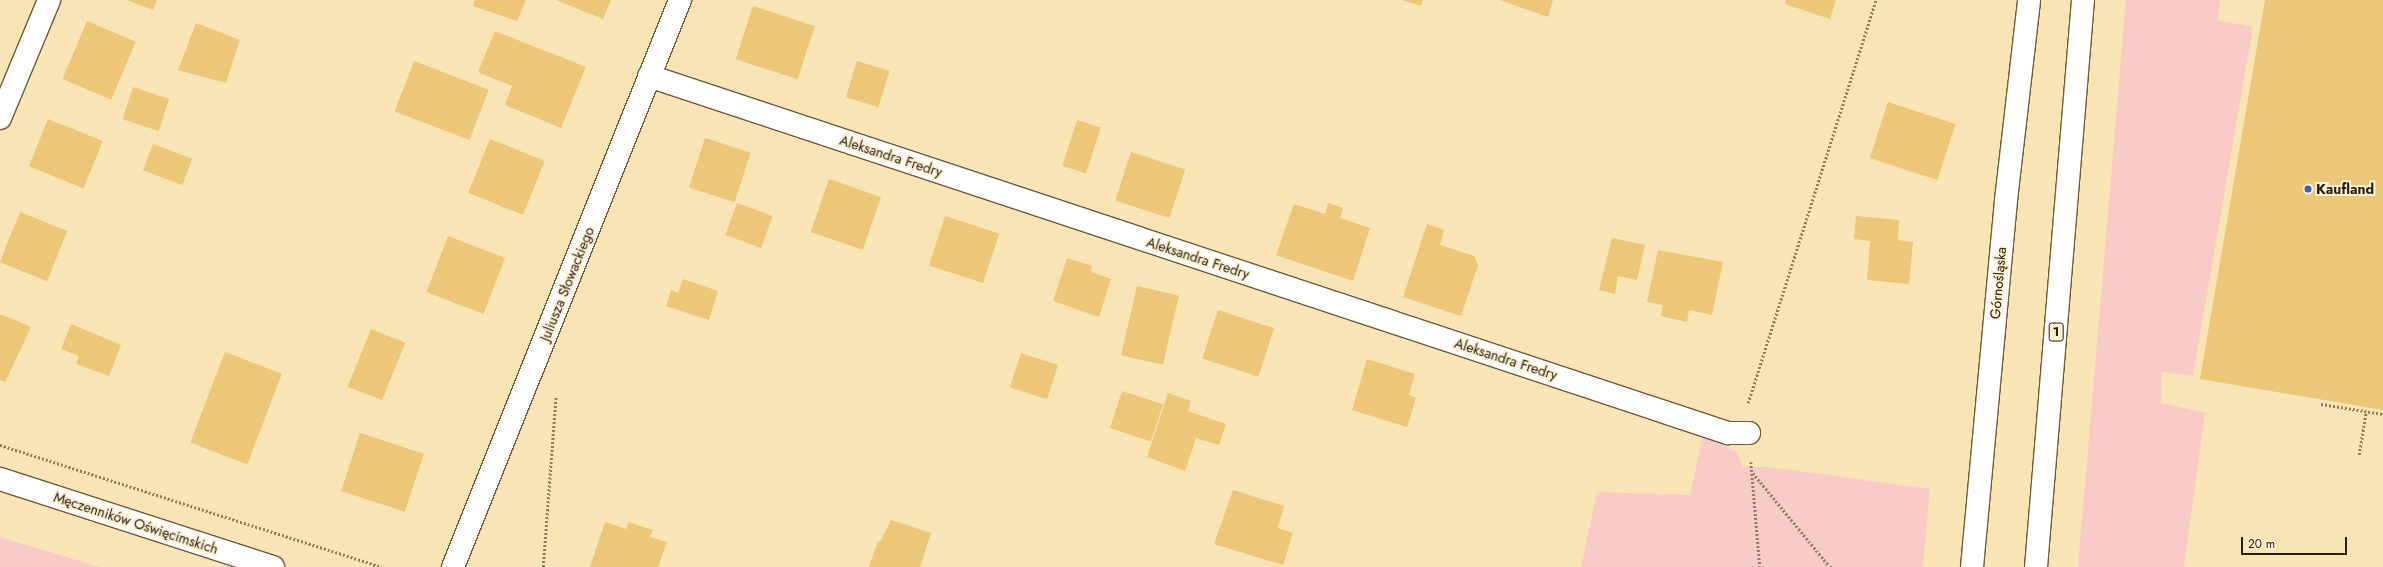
<!DOCTYPE html>
<html>
<head>
<meta charset="utf-8">
<style>
	body { margin:0 }
	#map { position:relative; width:2383px; height:567px; overflow:hidden; background:#f9e4b6; font-family:Jost,sans-serif }
	div>[style] { position:absolute }
	[style*='--x'] { left:calc(var(--x)*1px); top:calc(var(--y)*1px); width:calc(var(--w)*1px); rotate:calc(var(--a)*1deg) }
	.green>* { inset:0; background:#f9cbc6 }
	.building>* { inset:0; background:#ebc777; transform-origin:0 0 }
	.path>* { height:2.5px; margin-top:-1.25px; transform-origin:0; background:repeating-linear-gradient(90deg,#8c7e5e 0 2px,transparent 0 4px) }
	.roads { filter:drop-shadow(1px 0 #6e5c32) drop-shadow(-1px 0 #6e5c32) drop-shadow(0 1px #6e5c32) drop-shadow(0 -1px #6e5c32) }
	.minor>* { height:22px; margin:-11px; padding:0 11px; transform-origin:11px; border-radius:11px; background:#fff }
	.major>* { height:22px; margin:-11px; padding:0 11px; transform-origin:11px; border-radius:11px; background:#fff }
	.dots>* { width:11px; height:11px; translate:-50% -50%; box-sizing:border-box; border:2px solid #fff2d7; border-radius:50% }
	span { translate:-50% -50%; white-space:nowrap; text-align:center; line-height:1.15; -webkit-text-stroke:4px #fff2d7; paint-order:stroke }
	.shield-label span { padding:1px 3px; background:#fff2d7; border:1px solid; border-radius:3px; -webkit-text-stroke-width:0 }
	.shield-label { font-size:13px; color:#28200e; font-weight:700 }
	.street-label { font-size:14px; color:#28200e }
	.poi-label { font-size:14px; color:#28200e; font-weight:700 }
	.left { translate:0 -50%; text-align:left }
	.scale { position:absolute; left:2241px; top:537px; width:106px; height:18px; box-sizing:border-box; border:2px solid #28200e; border-top:0; padding-left:5px; font-size:12px; line-height:14px; white-space:nowrap; color:#28200e; -webkit-text-stroke:3px #fff2d7; paint-order:stroke }
</style>
</head>
<body>
<div id="map">
	<div class="green">
		<i style="clip-path:polygon(2126px 0,2220px 0,2218px 20px,2253px 27px,2193px 376px,2162px 372px,2161px 403px,2205px 413px,2184px 567px,2078px 567px)"></i>
		<i style="clip-path:polygon(1703px 435px,1737px 452px,1742px 467px,1768px 467px,1930px 489px,1923px 567px,1581px 567px,1597px 492px,1690px 495px)"></i>
		<i style="clip-path:polygon(0 537px,100px 567px,0 567px)"></i>
	</div>
	<div class="building">
		<i style="clip-path:polygon(127px 0,157px 0,153px 10px)"></i>
		<i style="clip-path:polygon(475px 0,526px 0,517px 21px,473px 6px)"></i>
		<i style="clip-path:polygon(556px 0,611px 0,603px 19px)"></i>
		<i style="clip-path:polygon(1402px 0,1423px 0,1421px 6px)"></i>
		<i style="clip-path:polygon(1500px 0,1553px 0,1548px 17px)"></i>
		<i style="clip-path:polygon(1786px 0,1836px 0,1830px 19px,1785px 4px)"></i>
		<i style="clip-path:polygon(2265px 0,2383px 0,2383px 410px,2200px 379px)"></i>
		<i style="left:753px;top:6px;width:65px;height:56px;rotate:18deg"></i>
		<i style="left:87px;top:21px;width:53px;height:63px;rotate:23deg"></i>
		<i style="clip-path:polygon(196px 23px,240px 40px,226px 83px,178px 70px)"></i>
		<i style="clip-path:polygon(495px 31px,586px 67px,561px 128px,505px 105px,512px 86px,478px 72px)"></i>
		<i style="left:414px;top:61px;width:80px;height:54px;rotate:21deg"></i>
		<i style="left:857px;top:61px;width:34px;height:38px;rotate:17deg"></i>
		<i style="left:133px;top:87px;width:38px;height:34px;rotate:18deg"></i>
		<i style="left:1888px;top:102px;width:71px;height:59px;rotate:18deg"></i>
		<i style="left:48px;top:119px;width:59px;height:51px;rotate:22deg"></i>
		<i style="left:1077px;top:120px;width:25px;height:48px;rotate:18deg"></i>
		<i style="left:705px;top:138px;width:48px;height:52px;rotate:18deg"></i>
		<i style="left:490px;top:139px;width:59px;height:58px;rotate:22deg"></i>
		<i style="left:153px;top:144px;width:42px;height:28px;rotate:21deg"></i>
		<i style="left:1131px;top:152px;width:57px;height:51px;rotate:18deg"></i>
		<i style="left:829px;top:179px;width:55px;height:56px;rotate:19deg"></i>
		<i style="left:737px;top:203px;width:38px;height:34px;rotate:20deg"></i>
		<i style="clip-path:polygon(1328px 203px,1343px 208px,1340px 218px,1370px 228px,1353px 281px,1276px 255px,1294px 204px,1325px 214px)"></i>
		<i style="left:20px;top:212px;width:51px;height:54px;rotate:22deg"></i>
		<i style="left:945px;top:216px;width:57px;height:52px;rotate:18deg"></i>
		<i style="clip-path:polygon(1856px 216px,1899px 220px,1898px 240px,1913px 242px,1909px 284px,1867px 280px,1870px 241px,1854px 239px)"></i>
		<i style="clip-path:polygon(1427px 224px,1444px 230px,1440px 245px,1474px 256px,1478px 265px,1461px 316px,1403px 297px)"></i>
		<i style="left:448px;top:236px;width:61px;height:60px;rotate:21deg"></i>
		<i style="clip-path:polygon(1612px 238px,1645px 245px,1637px 280px,1618px 276px,1615px 294px,1599px 290px)"></i>
		<i style="clip-path:polygon(1658px 250px,1723px 262px,1712px 315px,1689px 310px,1687px 322px,1661px 316px,1663px 305px,1647px 302px)"></i>
		<i style="clip-path:polygon(1067px 258px,1092px 266px,1091px 272px,1111px 279px,1099px 317px,1053px 301px)"></i>
		<i style="clip-path:polygon(683px 279px,718px 291px,709px 320px,666px 306px,671px 290px,678px 293px)"></i>
		<i style="left:1137px;top:286px;width:43px;height:71px;rotate:13deg"></i>
		<i style="left:1218px;top:310px;width:59px;height:51px;rotate:18deg"></i>
		<i style="clip-path:polygon(0 314px,31px 327px,5px 382px,0 380px)"></i>
		<i style="clip-path:polygon(71px 324px,121px 345px,109px 376px,76px 364px,79px 356px,61px 349px)"></i>
		<i style="left:371px;top:329px;width:37px;height:62px;rotate:22deg"></i>
		<i style="left:225px;top:352px;width:61px;height:97px;rotate:21deg"></i>
		<i style="left:1021px;top:353px;width:39px;height:36px;rotate:18deg"></i>
		<i style="clip-path:polygon(1367px 359px,1415px 374px,1409px 395px,1416px 398px,1407px 427px,1352px 410px)"></i>
		<i style="left:1122px;top:391px;width:43px;height:39px;rotate:18deg"></i>
		<i style="clip-path:polygon(1168px 393px,1191px 401px,1188px 411px,1226px 424px,1219px 445px,1196px 438px,1185px 471px,1147px 457px)"></i>
		<i style="left:360px;top:433px;width:67px;height:61px;rotate:18deg"></i>
		<i style="clip-path:polygon(1233px 490px,1284px 506px,1278px 528px,1293px 533px,1283px 565px,1214px 544px)"></i>
		<i style="clip-path:polygon(891px 520px,931px 533px,920px 567px,869px 567px,878px 541px,880px 542px)"></i>
		<i style="clip-path:polygon(605px 522px,626px 529px,628px 522px,653px 530px,650px 537px,667px 542px,658px 567px,590px 567px)"></i>
	</div>
	<div class="path">
		<i style="--x:1748;--y:403;--w:423;--a:-72.4"></i>
		<i style="--x:2321;--y:404;--w:63;--a:9.2"></i>
		<i style="--x:0;--y:445;--w:401;--a:17.7"></i>
		<i style="--x:2359;--y:455;--w:44;--a:-80.8"></i>
		<i style="--x:1751;--y:462;--w:105;--a:85.1"></i>
		<i style="--x:1753;--y:473;--w:122;--a:50.7"></i>
		<i style="--x:543;--y:567;--w:171;--a:-85.7"></i>
	</div>
	<div class="roads">
		<div class="minor">
			<i style="--x:649;--y:76;--w:1137;--a:18.31"></i>
			<i style="--x:1728;--y:433;--w:21;--a:0"></i>
			<i style="--x:0;--y:118;--w:128;--a:-67.4"></i>
			<i style="--x:453;--y:567;--w:611;--a:-68.18"></i>
		</div>
		<div class="major">
			<i style="--x:0;--y:479;--w:287;--a:17.9"></i>
			<i style="--x:1972;--y:567;--w:369;--a:-84.7"></i>
			<i style="--x:2006;--y:200;--w:201;--a:-83.4"></i>
			<i style="--x:2036;--y:567;--w:569;--a:-85.26"></i>
		</div>
	</div>
	<div class="dots">
		<i style="left:2308px;top:189px;background:#395ecf"></i>
	</div>
	<div class="shield-label">
		<span style="left:2056px;top:332px">1</span>
	</div>
	<div class="street-label">
		<span style="left:891px;top:156px;rotate:18deg">Aleksandra Fredry</span>
		<span style="left:1198px;top:258px;rotate:18deg">Aleksandra Fredry</span>
		<span style="left:1998px;top:283px;rotate:-85deg">Górnośląska</span>
		<span style="left:567px;top:284px;rotate:-68deg">Juliusza Słowackiego</span>
		<span style="left:1506px;top:359px;rotate:18deg">Aleksandra Fredry</span>
		<span style="left:136px;top:523px;rotate:18deg">Męczenników Oświęcimskich</span>
	</div>
	<div class="poi-label">
		<span class="left" style="left:2316px;top:189px">Kaufland</span>
	</div>
	<div class="scale">20 m</div>
</div>
</body>
</html>
